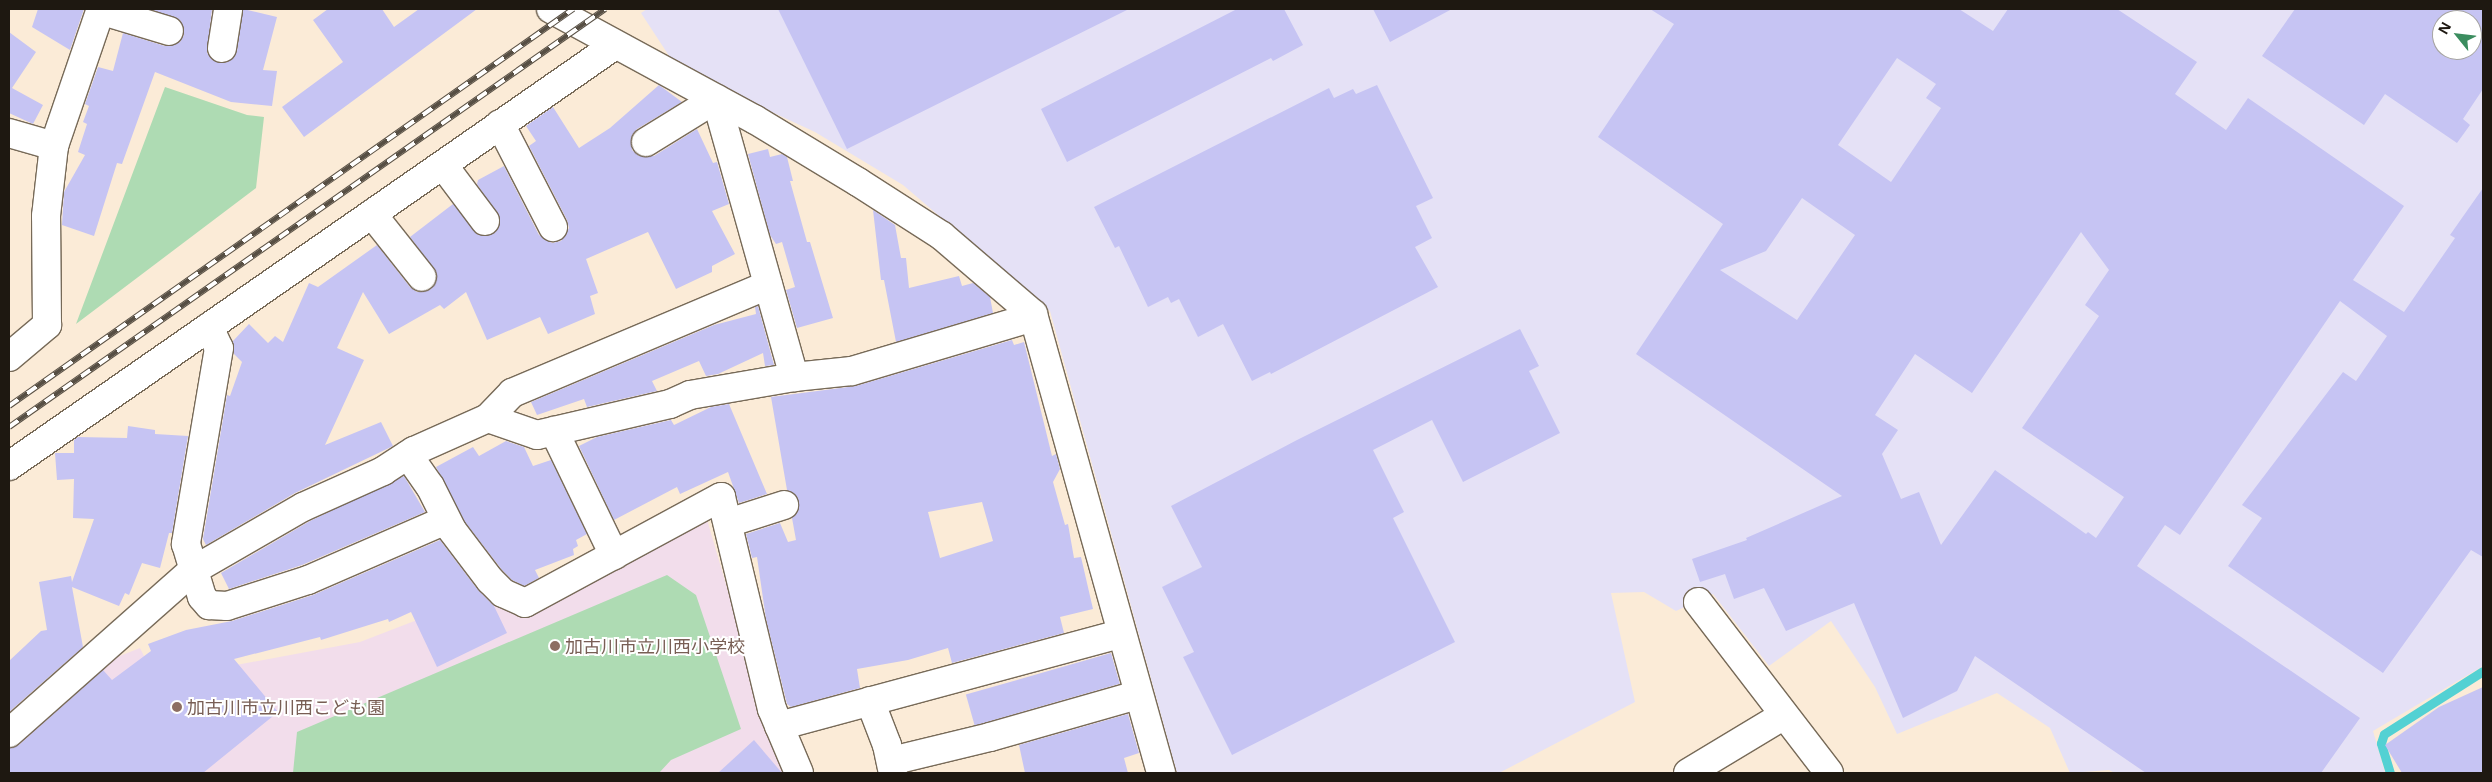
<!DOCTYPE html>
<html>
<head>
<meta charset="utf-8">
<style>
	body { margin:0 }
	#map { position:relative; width:2492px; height:782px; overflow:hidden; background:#fbebd7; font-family:"Noto Sans","Noto Sans JP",sans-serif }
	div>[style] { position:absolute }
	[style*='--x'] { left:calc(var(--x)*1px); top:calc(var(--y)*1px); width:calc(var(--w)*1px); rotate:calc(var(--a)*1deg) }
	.industrial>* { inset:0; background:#e5e1f6 }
	.education>* { inset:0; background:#f2ddeb }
	.green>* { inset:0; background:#aedbb3 }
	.stream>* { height:9px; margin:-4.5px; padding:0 4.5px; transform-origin:4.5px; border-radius:4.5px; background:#53d1d3 }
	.building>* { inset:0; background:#c6c4f3; transform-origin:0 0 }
	.roads { filter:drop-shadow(1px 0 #776a58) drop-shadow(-1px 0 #776a58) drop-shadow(0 1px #776a58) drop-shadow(0 -1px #776a58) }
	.minor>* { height:28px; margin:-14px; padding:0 14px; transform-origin:14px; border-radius:14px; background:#fff }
	.rail>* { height:5.5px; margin-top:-2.75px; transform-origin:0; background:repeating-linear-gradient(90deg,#fff 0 11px,#574f44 0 22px); box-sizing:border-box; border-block:1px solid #574f44 }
	.dots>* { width:14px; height:14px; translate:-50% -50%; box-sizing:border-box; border:2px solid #fff; border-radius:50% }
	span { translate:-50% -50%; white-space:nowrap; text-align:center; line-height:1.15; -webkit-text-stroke:4px #fff; paint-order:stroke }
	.education-label { font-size:18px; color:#785e54 }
	.left { translate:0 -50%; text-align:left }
	.frame { position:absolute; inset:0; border:10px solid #1e1811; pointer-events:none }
	.north { position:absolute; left:2432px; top:10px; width:50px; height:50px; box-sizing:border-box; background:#fff; border:1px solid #a5a3a0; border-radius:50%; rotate:299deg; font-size:14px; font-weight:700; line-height:20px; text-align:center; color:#1e1811 }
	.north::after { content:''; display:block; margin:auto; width:18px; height:22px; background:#3b8d5f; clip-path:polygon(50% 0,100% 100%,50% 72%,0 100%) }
</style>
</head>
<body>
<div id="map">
	<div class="industrial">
		<i style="clip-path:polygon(evenodd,647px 9px,2483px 9px,2483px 666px,2373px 731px,2385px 773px,2115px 773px,2109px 770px,2070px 773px,2050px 728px,1997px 693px,1897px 734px,1875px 687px,1831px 621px,1769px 666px,1713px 594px,1676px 611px,1644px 592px,1611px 593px,1635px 702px,1499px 773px,1177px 773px,1050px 311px,903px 185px,815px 132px,677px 68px,641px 13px,647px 9px,2442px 20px,2472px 20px,2472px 50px,2442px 50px,2442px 20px)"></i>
	</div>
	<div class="education">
		<i style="clip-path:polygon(706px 516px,771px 739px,793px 773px,9px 773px,9px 749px,70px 687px,102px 663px,140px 648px,156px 680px,360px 642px,443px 610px,484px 582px,522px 617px)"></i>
	</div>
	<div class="green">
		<i style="clip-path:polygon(165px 87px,247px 115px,264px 117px,256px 188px,76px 324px)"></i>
		<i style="clip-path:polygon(667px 575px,696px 595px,741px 729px,671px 760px,659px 773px,293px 773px,297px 732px)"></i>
	</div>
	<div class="stream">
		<i style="--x:2390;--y:773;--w:31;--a:-107"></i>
		<i style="--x:2381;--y:743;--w:9;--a:-72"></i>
		<i style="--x:2384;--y:734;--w:117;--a:-32.5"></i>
	</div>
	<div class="building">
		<i style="clip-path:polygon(38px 9px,84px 9px,70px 50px,32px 27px)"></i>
		<i style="clip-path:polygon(150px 9px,212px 9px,207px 53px,220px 63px,228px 62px,237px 51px,243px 9px,277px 17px,263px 70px,277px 71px,272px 106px,231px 102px,155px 72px,122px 164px,117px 163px,94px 236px,62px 225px,64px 192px,85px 155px,78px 152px,87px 124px,83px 122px,89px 106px,85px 104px,98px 67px,113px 71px,123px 33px,165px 46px,180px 42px,184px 35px,181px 21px)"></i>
		<i style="clip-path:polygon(328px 9px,382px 9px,394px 27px,419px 9px,477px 9px,304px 137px,282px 107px,343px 62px,313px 20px)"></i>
		<i style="clip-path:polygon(778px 9px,1129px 9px,847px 149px)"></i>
		<i style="clip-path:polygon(1237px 9px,1284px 9px,1303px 45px,1273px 61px,1271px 58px,1067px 162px,1041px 109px)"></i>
		<i style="clip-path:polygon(1373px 9px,1452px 9px,1390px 42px)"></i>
		<i style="clip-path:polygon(evenodd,1650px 9px,1959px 9px,1993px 31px,2008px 9px,2117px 9px,2197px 62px,2175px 94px,2226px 130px,2248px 98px,2404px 206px,2353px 280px,2404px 312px,2455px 238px,2450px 235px,2483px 188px,2483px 557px,2471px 550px,2383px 673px,2228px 566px,2262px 518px,2242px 505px,2343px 372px,2356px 381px,2387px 336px,2340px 301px,2180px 535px,2165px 525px,2137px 566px,2360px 718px,2321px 773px,2146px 773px,1975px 656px,1957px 691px,1903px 718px,1854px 603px,1786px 631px,1764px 588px,1734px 599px,1725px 574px,1700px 582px,1692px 559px,1747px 540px,1746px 538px,1842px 496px,1636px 354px,1723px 224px,1598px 137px,1674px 24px,1650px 9px,1897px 58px,1936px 84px,1926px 98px,1941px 108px,1891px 182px,1838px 145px,1897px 58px,1650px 9px,1802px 198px,1855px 235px,1797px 320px,1720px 270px,1766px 251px,1802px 198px,1650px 9px,2081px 232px,2109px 270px,2085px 305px,2099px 316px,2022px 428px,2124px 497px,2096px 538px,2088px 532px,2086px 534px,1995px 470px,1941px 545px,1919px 492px,1901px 499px,1882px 454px,1898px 430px,1875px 415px,1915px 354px,1972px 393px,2081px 232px)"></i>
		<i style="clip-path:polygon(evenodd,2295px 9px,2483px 9px,2483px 89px,2463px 119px,2470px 125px,2457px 143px,2385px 94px,2364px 125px,2262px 56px,2295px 9px,2442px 20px,2472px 20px,2472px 50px,2442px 50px,2442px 20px)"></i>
		<i style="clip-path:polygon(9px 32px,36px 52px,12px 88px,43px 105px,33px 124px,9px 113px)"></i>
		<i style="clip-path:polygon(659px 85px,682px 102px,637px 129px,632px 135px,632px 150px,639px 156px,654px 156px,697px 129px,713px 163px,717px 162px,729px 204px,712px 211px,735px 254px,712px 266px,712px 272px,676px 289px,648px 232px,586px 259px,598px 293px,590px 296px,595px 314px,548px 334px,540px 317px,487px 340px,466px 292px,444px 309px,440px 305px,389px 334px,363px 292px,337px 348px,364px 360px,325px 445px,381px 422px,393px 446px,295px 493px,206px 545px,203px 539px,227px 395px,230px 396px,242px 362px,234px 354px,233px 341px,249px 324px,268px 343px,275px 336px,283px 342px,309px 283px,318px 287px,377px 245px,410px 287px,417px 292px,431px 289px,437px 274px,410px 237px,453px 204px,478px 235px,495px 233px,500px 219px,477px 184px,478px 180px,504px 166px,539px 235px,552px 243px,561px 241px,569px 228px,567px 220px,529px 146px,536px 141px,526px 126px,553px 107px,579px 148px,610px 128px)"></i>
		<i style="clip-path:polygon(1377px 85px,1433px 198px,1416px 206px,1432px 238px,1415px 247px,1438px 287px,1271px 374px,1270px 372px,1252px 381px,1223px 324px,1198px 337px,1179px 299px,1171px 303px,1168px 297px,1148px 307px,1119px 246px,1115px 248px,1094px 207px,1329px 88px,1334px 98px,1353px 89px,1356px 94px)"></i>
		<i style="clip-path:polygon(768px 149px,770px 157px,782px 154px,787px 157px,793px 181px,790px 181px,807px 242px,810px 242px,833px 318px,797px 328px,786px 290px,795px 287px,782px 242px,776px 244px,770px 235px,748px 154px)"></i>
		<i style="clip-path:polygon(873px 210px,895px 225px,901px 258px,906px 258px,909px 288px,959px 276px,962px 286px,973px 283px,990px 297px,993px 313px,896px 342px,884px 280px,881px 280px)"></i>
		<i style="clip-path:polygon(758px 306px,774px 365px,765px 366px,763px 353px,718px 374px,706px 376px,699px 361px,652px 381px,657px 391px,587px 407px,584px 399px,537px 415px,531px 402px,714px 325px,756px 314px,755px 307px)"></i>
		<i style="clip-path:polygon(1520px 329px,1539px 366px,1529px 371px,1560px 433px,1463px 482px,1432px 420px,1373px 450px,1404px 512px,1393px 518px,1455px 642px,1232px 755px,1183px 657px,1194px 652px,1162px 587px,1202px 567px,1171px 506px,1297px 440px)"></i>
		<i style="clip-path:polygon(evenodd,1012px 340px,1014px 345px,1024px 342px,1052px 456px,1056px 454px,1060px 469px,1053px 482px,1065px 525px,1068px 524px,1074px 558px,1081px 557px,1093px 609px,1060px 617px,1064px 633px,952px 663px,948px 648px,908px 660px,857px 669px,860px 688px,791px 707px,787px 704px,766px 619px,757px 557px,752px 558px,746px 534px,780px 523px,788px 542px,796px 540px,792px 518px,799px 509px,799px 501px,787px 490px,771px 397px,856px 386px,1012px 340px,982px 502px,993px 541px,940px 558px,928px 512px,982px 502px)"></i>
		<i style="clip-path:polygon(729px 404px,767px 494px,739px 503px,728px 472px,680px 494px,677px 487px,614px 520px,579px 446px,597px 437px,671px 420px,674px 425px,711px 407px)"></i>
		<i style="clip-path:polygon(128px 426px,155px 430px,155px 434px,188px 436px,172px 533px,169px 533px,160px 568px,142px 563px,129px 595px,125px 593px,119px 606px,72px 587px,83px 647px,9px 712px,9px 661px,41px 631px,47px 630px,39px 582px,71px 576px,72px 582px,94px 519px,73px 518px,74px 479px,57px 480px,55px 453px,74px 453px,74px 440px,78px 437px,127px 438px)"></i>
		<i style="clip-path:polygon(506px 441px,524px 447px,533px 466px,551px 460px,587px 534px,576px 540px,578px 546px,573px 549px,574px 555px,535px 570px,539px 578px,524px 586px,512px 580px,502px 570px,465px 522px,436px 467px,473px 447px,479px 456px)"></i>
		<i style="clip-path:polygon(404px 476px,425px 512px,302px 565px,229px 589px,221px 573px,310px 521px)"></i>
		<i style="clip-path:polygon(440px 540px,478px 590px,494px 606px,507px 633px,437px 667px,411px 612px,389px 622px,388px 619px,321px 640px,320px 637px,234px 659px,278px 712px,203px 773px,9px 773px,9px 748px,19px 745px,103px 670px,112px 680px,151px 651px,148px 644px,186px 630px,232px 621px,313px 595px)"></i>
		<i style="left:1111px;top:653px;width:32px;height:151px;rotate:74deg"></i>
		<i style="clip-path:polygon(2483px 687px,2483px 773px,2402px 773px,2385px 745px,2439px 707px)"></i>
		<i style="clip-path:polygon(1128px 714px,1139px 753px,1124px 758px,1128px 773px,1025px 773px,1019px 745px)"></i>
		<i style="clip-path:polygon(754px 740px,782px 773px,718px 773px)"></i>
	</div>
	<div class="roads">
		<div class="minor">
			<i style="--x:551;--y:9;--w:231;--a:28.5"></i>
			<i style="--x:754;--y:119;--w:122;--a:31.2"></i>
			<i style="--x:858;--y:182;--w:100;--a:32.7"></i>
			<i style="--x:942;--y:236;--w:120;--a:40.6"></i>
			<i style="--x:1033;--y:314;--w:477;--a:74.4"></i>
			<i style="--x:100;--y:10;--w:72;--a:16.9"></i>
			<i style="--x:222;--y:48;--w:39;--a:-81"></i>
			<i style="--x:500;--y:124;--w:116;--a:62.8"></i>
			<i style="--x:9;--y:133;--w:47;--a:16.1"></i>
			<i style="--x:646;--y:142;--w:82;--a:-31.6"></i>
			<i style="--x:716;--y:99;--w:289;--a:74.3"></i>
			<i style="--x:443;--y:165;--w:70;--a:53.1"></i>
			<i style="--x:372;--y:214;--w:80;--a:51.6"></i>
			<i style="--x:209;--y:327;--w:23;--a:65"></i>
			<i style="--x:219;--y:348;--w:199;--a:99.6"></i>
			<i style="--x:186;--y:544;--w:55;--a:73.2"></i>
			<i style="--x:202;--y:597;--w:11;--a:49"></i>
			<i style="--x:209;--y:605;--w:18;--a:3"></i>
			<i style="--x:227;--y:606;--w:85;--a:-17.8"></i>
			<i style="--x:308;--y:580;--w:150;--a:-23.5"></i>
			<i style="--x:9;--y:357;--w:50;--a:-40.1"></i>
			<i style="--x:47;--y:325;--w:109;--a:-90.5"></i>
			<i style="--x:46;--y:216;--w:70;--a:-83.5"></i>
			<i style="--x:54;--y:146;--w:145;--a:-71.1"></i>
			<i style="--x:488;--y:418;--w:35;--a:-46"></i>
			<i style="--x:512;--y:393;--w:278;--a:-22.9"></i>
			<i style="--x:554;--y:431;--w:138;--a:64.2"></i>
			<i style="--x:408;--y:455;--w:38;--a:55"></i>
			<i style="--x:430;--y:486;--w:49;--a:63.4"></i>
			<i style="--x:452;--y:530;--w:63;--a:52.8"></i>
			<i style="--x:490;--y:580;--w:18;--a:45"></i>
			<i style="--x:503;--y:593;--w:24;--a:24"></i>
			<i style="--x:525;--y:603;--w:223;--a:-28.4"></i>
			<i style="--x:721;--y:497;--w:218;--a:76.5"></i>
			<i style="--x:772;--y:709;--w:69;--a:67.1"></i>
			<i style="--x:9;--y:466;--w:738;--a:-34.79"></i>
			<i style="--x:728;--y:523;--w:59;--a:-17.8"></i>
			<i style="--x:1698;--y:602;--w:215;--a:52.5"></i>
			<i style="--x:870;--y:701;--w:47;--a:68.9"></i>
			<i style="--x:887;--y:745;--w:29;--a:78"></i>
			<i style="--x:779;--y:726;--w:353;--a:-15.1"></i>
			<i style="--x:9;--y:733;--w:244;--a:-41.5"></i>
			<i style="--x:192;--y:571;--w:128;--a:-30"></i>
			<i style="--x:303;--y:507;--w:88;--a:-24.2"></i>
			<i style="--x:383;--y:471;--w:37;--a:-33"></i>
			<i style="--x:414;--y:451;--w:81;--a:-24"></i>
			<i style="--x:488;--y:418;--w:52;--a:19.1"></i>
			<i style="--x:537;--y:435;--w:137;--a:-13.1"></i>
			<i style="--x:670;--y:404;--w:22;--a:-24"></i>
			<i style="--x:690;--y:395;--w:106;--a:-9.8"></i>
			<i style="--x:794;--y:377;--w:58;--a:-5.9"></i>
			<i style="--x:852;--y:371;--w:189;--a:-16.6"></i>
			<i style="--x:891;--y:761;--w:102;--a:-13.6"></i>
			<i style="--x:990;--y:737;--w:153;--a:-15.9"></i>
			<i style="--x:1688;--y:773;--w:112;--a:-31.1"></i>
		</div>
	</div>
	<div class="rail">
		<i style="--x:9;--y:406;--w:690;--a:-35.14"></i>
		<i style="--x:9;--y:427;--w:728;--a:-35.04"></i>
	</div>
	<div class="dots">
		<i style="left:555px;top:646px;background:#8d6e63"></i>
		<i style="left:177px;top:707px;background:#8d6e63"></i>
	</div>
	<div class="education-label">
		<span class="left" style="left:565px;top:646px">加古川市立川西小学校</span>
		<span class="left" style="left:187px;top:707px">加古川市立川西こども園</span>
	</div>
	<div class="frame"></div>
	<div class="north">N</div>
</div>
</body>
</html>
